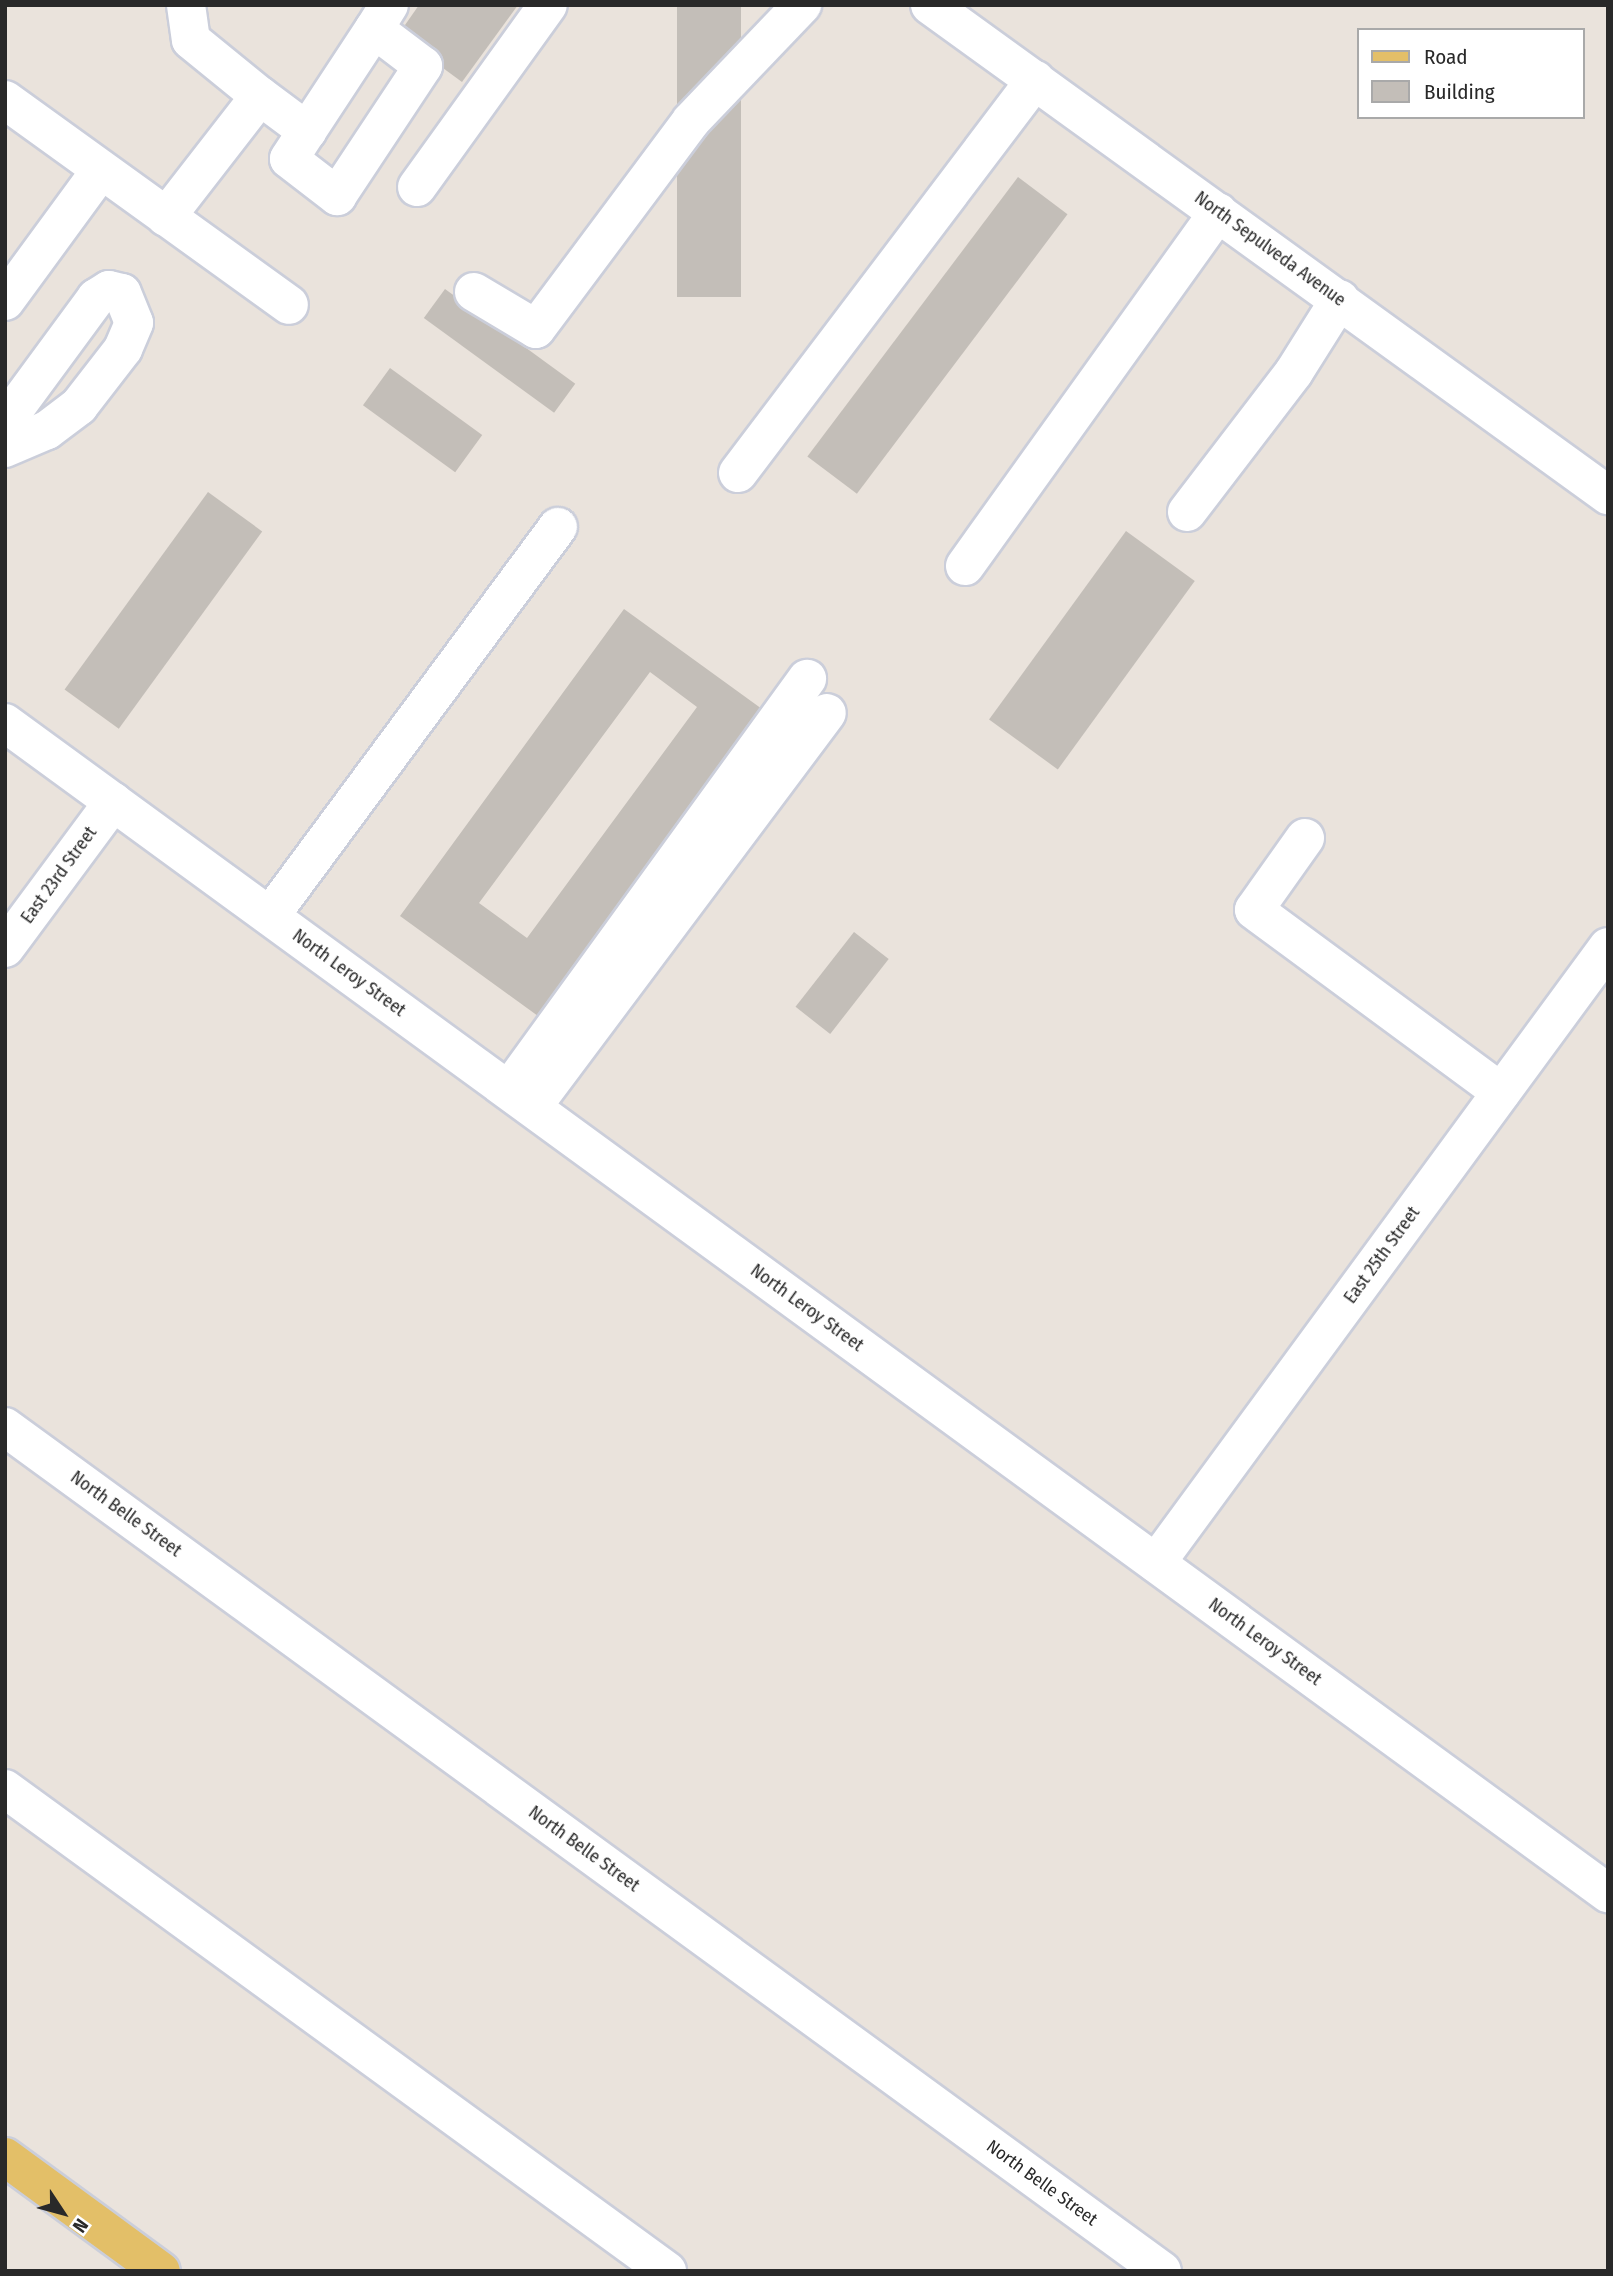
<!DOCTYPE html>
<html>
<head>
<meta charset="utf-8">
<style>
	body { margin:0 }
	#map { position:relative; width:1613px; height:2276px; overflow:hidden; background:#eae3dc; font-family:"Fira Sans Condensed",sans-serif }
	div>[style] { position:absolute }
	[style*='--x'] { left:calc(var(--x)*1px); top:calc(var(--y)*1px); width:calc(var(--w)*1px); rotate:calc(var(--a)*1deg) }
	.building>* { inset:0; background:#c3beb8; transform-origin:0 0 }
	.roads { filter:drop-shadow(2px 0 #cbceda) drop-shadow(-2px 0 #cbceda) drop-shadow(0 2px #cbceda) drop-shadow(0 -2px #cbceda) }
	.minor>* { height:38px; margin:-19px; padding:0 19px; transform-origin:19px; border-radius:19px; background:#fff }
	.major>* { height:38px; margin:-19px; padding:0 19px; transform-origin:19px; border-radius:19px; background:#e3bf68 }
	span { translate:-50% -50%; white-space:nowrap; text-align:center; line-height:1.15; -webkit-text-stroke:5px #fff; paint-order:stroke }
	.street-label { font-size:18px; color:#292929 }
	.frame { position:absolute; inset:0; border:7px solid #292929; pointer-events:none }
	.legend { position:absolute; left:1357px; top:28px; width:228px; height:91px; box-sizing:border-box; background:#fff; border:2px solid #a9a9a9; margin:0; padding:9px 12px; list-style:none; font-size:21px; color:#292929 }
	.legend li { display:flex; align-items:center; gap:14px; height:35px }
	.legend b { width:35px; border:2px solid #a9a9a9 }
	.north { position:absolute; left:28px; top:2178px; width:70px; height:70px; -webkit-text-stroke:5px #fff; paint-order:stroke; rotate:126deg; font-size:19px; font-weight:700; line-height:28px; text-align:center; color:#292929 }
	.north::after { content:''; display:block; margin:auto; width:24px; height:32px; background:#292929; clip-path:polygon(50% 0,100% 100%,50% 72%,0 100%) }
</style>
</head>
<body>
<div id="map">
	<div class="building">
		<i style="clip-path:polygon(419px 5px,518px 5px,462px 82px,398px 35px)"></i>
		<i style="left:677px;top:5px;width:64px;height:292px"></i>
		<i style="left:1018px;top:177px;width:62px;height:350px;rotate:37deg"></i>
		<i style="left:445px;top:289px;width:161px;height:36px;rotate:36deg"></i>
		<i style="left:390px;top:368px;width:114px;height:46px;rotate:36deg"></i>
		<i style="left:208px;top:492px;width:67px;height:244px;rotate:36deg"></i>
		<i style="left:1126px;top:531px;width:85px;height:233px;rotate:36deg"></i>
		<i style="clip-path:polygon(evenodd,624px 609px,762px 709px,538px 1016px,400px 916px,624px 609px,650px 672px,697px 707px,527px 938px,479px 903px,650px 672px)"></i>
		<i style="left:854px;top:932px;width:44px;height:95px;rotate:38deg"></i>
	</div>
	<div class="roads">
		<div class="minor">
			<i style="--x:186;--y:5;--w:35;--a:82"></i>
			<i style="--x:191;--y:40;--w:89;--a:39.1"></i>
			<i style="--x:930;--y:5;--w:837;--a:35.86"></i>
			<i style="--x:5;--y:100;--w:350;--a:35.8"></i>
			<i style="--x:307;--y:131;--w:122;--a:-56.7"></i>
			<i style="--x:417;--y:187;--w:224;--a:-54.3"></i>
			<i style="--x:166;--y:217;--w:153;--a:-52.2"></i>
			<i style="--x:260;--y:96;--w:59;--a:36.7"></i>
			<i style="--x:307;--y:131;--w:33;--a:123"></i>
			<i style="--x:289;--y:159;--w:61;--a:37.6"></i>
			<i style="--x:337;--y:196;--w:156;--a:-56.5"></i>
			<i style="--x:423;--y:66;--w:61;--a:-142.9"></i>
			<i style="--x:374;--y:29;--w:28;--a:-58"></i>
			<i style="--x:474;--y:292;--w:72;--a:30.8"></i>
			<i style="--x:536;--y:329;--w:259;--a:-53.3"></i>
			<i style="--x:691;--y:121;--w:161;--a:-46.3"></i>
			<i style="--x:5;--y:301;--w:162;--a:-53.8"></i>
			<i style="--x:5;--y:422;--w:154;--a:-53.7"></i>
			<i style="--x:96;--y:298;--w:15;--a:-32"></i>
			<i style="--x:109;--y:290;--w:13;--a:13"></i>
			<i style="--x:122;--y:293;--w:32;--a:68"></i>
			<i style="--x:134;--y:323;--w:28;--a:113"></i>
			<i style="--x:123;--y:349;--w:72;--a:127.7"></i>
			<i style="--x:79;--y:406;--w:40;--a:143"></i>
			<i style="--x:47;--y:430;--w:46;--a:156.8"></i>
			<i style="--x:738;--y:473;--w:493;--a:-52.9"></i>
			<i style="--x:1187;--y:512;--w:176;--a:-52.6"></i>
			<i style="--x:1294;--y:372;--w:86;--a:-57.8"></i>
			<i style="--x:965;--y:566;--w:435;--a:-54.4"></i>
			<i style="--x:5;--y:723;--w:1985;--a:36.13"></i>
			<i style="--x:1305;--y:838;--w:88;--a:125.3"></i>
			<i style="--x:1254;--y:910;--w:307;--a:36.4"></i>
			<i style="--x:270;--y:916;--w:484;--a:-53.5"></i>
			<i style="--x:5;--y:948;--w:182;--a:-53.5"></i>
			<i style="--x:509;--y:1090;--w:508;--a:-54.06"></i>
			<i style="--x:532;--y:1107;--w:492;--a:-53.2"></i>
			<i style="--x:5;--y:1427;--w:1432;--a:36.11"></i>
			<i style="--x:1156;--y:1563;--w:764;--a:-53.73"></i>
			<i style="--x:5;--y:1789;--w:819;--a:36.06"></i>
		</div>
		<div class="major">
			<i style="--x:5;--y:2157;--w:193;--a:36.2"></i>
		</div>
	</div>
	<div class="street-label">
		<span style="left:1270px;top:249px;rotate:36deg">North Sepulveda Avenue</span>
		<span style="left:59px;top:875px;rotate:-54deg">East 23rd Street</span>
		<span style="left:349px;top:973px;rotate:36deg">North Leroy Street</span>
		<span style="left:1382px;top:1255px;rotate:-54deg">East 25th Street</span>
		<span style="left:807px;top:1308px;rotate:36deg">North Leroy Street</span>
		<span style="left:126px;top:1514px;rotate:36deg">North Belle Street</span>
		<span style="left:1265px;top:1642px;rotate:36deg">North Leroy Street</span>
		<span style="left:584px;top:1849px;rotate:36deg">North Belle Street</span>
		<span style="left:1042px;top:2183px;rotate:36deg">North Belle Street</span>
	</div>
	<div class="frame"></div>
	<ul class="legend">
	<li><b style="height:9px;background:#e3bf68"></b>Road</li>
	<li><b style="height:19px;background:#c3beb8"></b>Building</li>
	</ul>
	<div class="north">N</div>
</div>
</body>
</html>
